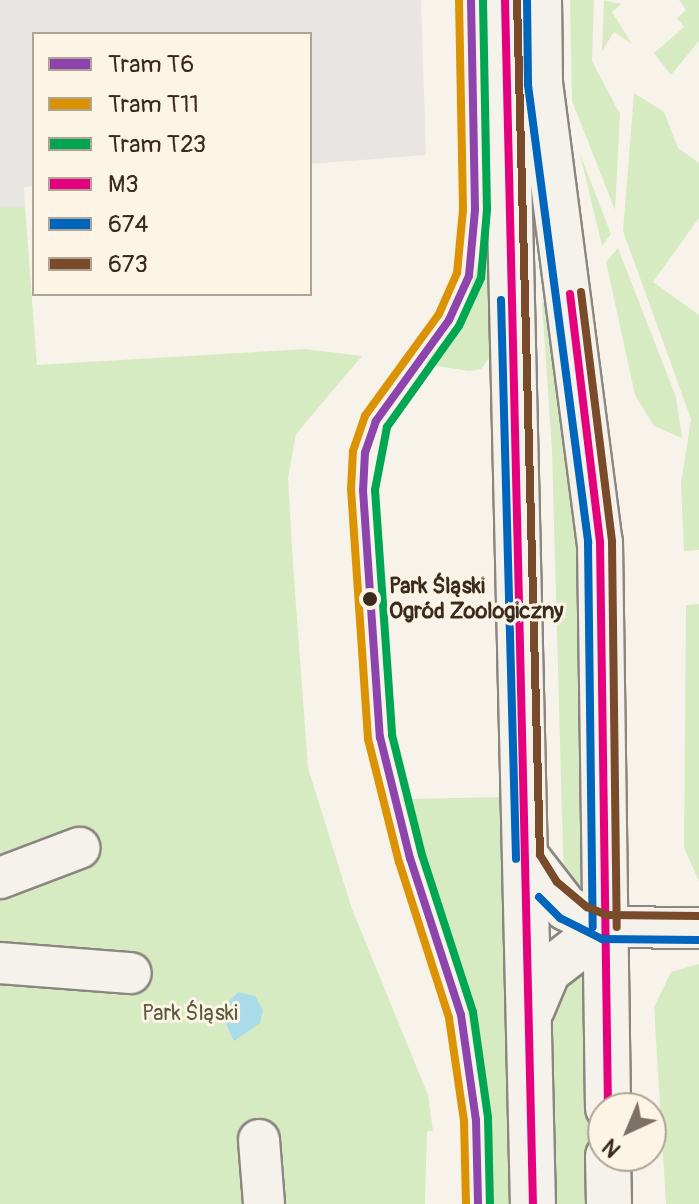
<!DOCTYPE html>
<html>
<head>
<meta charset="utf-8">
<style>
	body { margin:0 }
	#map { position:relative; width:699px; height:1204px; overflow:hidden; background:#f7f3ea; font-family:Pangolin,sans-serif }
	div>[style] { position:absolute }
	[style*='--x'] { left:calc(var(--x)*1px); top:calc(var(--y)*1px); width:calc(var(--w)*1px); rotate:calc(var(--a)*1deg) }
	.built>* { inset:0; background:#e9e5e3 }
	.green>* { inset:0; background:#d7ebc2 }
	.water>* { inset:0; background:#a9dbe9 }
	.roads { filter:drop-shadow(2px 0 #8b867f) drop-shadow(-2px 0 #8b867f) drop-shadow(0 2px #8b867f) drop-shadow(0 -2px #8b867f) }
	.street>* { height:40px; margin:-20px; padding:0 20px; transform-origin:20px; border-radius:20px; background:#f5f2ec }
	.secondary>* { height:44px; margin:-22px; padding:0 22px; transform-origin:22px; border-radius:22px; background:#f5f2ec }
	.bus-1>* { height:8px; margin:-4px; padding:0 4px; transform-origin:4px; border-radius:4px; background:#e5007d }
	.bus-2>* { height:8px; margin:-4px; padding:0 4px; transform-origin:4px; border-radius:4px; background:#0065bd }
	.bus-3>* { height:8px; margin:-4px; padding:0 4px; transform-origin:4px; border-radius:4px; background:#7a4b2a }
	.tram-1>* { height:8px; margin:-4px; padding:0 4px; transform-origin:4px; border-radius:4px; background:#8e44ad }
	.tram-2>* { height:8px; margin:-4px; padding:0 4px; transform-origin:4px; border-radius:4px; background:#db9304 }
	.tram-3>* { height:8px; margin:-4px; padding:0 4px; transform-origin:4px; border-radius:4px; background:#00a651 }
	.dots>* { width:22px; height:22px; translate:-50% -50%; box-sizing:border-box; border:4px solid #fcf5e5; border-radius:50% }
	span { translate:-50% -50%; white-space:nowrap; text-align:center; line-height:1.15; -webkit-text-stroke:6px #fcf5e5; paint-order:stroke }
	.stop-label { font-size:22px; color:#3b2a1e; font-weight:700 }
	.left { translate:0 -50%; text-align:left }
	.park-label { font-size:22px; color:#5b593f }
	.legend { position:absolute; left:32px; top:32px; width:280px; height:264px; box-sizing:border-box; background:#fcf5e5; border:2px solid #afa495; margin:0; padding:10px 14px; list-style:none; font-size:24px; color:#3b2a1e }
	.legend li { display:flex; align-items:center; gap:16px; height:40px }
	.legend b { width:40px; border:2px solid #afa495 }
	.north { position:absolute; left:587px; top:1092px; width:80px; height:80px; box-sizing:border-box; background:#fcf5e5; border:2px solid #afa495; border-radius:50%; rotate:224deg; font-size:22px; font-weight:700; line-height:32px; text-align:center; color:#3b2a1e }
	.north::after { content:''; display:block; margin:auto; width:28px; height:36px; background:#7d7065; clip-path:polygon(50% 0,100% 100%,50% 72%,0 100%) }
</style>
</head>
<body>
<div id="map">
	<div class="built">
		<i style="clip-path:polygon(0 0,421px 0,426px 155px,310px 164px,310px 34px,34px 34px,34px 186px,24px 187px,25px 207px,0 207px)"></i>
	</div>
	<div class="green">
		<i style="clip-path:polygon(479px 0,487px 0,493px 353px,481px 369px,469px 371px,425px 364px,462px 316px,483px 248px)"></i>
		<i style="clip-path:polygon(570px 0,594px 0,592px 61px,620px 114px,615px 210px,572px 101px)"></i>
		<i style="clip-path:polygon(604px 0,621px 4px,612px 12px,632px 44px,614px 32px,602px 51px)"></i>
		<i style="clip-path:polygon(679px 0,699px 0,699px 41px,671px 75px,654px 53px,684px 27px,677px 18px,686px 10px)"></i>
		<i style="clip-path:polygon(634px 93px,664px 112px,678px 148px,699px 163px,699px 218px,653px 282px,699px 315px,699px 550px,684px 551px,681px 484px,691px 419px,623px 231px)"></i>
		<i style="clip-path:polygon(580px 154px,611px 234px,602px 246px)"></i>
		<i style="clip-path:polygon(0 207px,25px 207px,37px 365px,305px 349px,362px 356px,296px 434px,288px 478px,293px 564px,308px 768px,352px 909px,428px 1095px,433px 1131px,427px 1131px,425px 1204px,0 1204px)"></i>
		<i style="clip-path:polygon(618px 248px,676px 397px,682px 438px,654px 426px,635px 395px,606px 262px)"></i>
		<i style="clip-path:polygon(547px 298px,577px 486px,584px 883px,575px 890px,565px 881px,563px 853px,552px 451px,542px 303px)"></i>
		<i style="clip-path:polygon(699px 604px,699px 881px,684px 848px,686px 605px)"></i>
		<i style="clip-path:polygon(507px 797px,513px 1204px,487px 1204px,485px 1118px,461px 971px,402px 799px)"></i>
		<i style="clip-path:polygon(699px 964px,699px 1204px,666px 1204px,654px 1007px,671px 972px)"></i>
		<i style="clip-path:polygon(578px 970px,585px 976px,589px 1204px,552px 1204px,550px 1021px,555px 990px)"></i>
	</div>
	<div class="water">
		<i style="clip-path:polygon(238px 992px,255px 996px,263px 1010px,260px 1023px,234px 1041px,220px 1011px)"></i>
	</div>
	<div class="roads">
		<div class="street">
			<i style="--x:0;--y:878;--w:85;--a:-20.8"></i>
			<i style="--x:605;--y:927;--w:94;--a:0.6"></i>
			<i style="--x:0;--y:963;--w:131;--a:4.4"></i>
			<i style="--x:259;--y:1140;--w:64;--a:85.5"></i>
		</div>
		<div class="secondary">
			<i style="--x:505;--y:0;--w:1204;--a:88.67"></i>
			<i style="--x:539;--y:0;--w:83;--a:89.3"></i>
			<i style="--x:540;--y:83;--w:463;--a:82.6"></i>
			<i style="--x:600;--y:542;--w:566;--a:89.19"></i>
			<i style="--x:528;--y:859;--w:62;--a:52.2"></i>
			<i style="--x:566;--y:908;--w:43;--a:26"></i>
			<i style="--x:532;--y:1009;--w:41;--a:-67.2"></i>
			<i style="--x:548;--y:971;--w:72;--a:-37.7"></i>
			<i style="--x:608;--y:1156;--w:48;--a:88.8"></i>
		</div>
	</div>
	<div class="bus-1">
		<i style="--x:505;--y:0;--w:1204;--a:88.67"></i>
		<i style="--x:570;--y:294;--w:250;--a:83.1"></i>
		<i style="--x:600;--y:542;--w:566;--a:89.19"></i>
	</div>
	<div class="bus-2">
		<i style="--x:527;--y:0;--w:85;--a:89.3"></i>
		<i style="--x:528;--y:85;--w:462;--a:82.5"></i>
		<i style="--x:588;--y:543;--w:384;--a:89.3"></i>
		<i style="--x:501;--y:300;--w:559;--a:88.46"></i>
		<i style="--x:539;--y:897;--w:30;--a:45"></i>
		<i style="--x:560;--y:918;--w:47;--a:26.6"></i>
		<i style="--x:602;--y:939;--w:97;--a:0.6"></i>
	</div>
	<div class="bus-3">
		<i style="--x:517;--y:0;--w:855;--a:88.46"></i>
		<i style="--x:540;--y:855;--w:32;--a:58"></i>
		<i style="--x:557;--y:882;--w:39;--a:40"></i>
		<i style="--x:587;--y:907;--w:22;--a:22"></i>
		<i style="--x:607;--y:915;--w:92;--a:0.6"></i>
		<i style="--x:581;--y:292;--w:252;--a:82.9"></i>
		<i style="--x:612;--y:542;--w:385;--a:89.3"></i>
	</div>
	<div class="tram-1">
		<i style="--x:471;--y:0;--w:210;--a:88.9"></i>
		<i style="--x:475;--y:210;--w:66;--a:95.2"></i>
		<i style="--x:469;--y:276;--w:48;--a:114.4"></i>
		<i style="--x:449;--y:320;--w:125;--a:125.9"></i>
		<i style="--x:376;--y:421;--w:34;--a:109"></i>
		<i style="--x:365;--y:453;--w:37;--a:93"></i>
		<i style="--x:363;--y:490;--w:248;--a:86.1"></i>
		<i style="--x:380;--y:737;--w:125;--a:76.1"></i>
		<i style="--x:410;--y:858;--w:165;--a:72"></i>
		<i style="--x:461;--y:1015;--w:106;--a:81.9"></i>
		<i style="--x:476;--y:1120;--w:84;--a:88.6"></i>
	</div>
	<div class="tram-2">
		<i style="--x:459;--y:0;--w:210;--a:88.9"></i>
		<i style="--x:463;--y:210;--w:63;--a:95.4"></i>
		<i style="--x:457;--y:273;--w:45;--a:113.7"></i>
		<i style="--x:439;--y:314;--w:126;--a:126"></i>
		<i style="--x:365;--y:416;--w:37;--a:109"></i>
		<i style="--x:353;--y:451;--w:38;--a:93"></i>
		<i style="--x:351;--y:489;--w:251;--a:86.1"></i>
		<i style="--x:368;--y:739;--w:127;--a:75.9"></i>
		<i style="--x:399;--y:862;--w:164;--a:72.2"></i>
		<i style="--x:449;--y:1018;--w:104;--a:81.7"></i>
		<i style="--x:464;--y:1121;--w:83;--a:88.6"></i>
	</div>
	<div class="tram-3">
		<i style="--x:483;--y:0;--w:210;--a:88.9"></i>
		<i style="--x:487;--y:210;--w:68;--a:95"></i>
		<i style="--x:481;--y:278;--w:53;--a:114.6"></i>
		<i style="--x:459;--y:326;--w:124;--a:125.5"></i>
		<i style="--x:387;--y:427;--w:64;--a:100.8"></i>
		<i style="--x:375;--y:490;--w:246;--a:86"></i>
		<i style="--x:392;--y:735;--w:124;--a:76"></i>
		<i style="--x:422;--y:855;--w:165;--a:72"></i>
		<i style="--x:473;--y:1012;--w:107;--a:81.9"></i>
		<i style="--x:488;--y:1118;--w:86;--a:88.7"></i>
	</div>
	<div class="dots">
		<i style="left:370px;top:599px;background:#3b2a1e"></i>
	</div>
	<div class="stop-label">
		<span class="left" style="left:389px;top:599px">Park Śląski<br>Ogród Zoologiczny</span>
	</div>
	<div class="park-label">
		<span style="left:190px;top:1014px">Park Śląski</span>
	</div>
	<ul class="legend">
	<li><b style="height:10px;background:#8e44ad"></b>Tram T6</li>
	<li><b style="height:10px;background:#db9304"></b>Tram T11</li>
	<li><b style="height:10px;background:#00a651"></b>Tram T23</li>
	<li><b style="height:10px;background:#e5007d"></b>M3</li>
	<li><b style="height:10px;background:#0065bd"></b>674</li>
	<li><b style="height:10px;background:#7a4b2a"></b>673</li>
	</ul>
	<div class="north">N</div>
</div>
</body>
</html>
